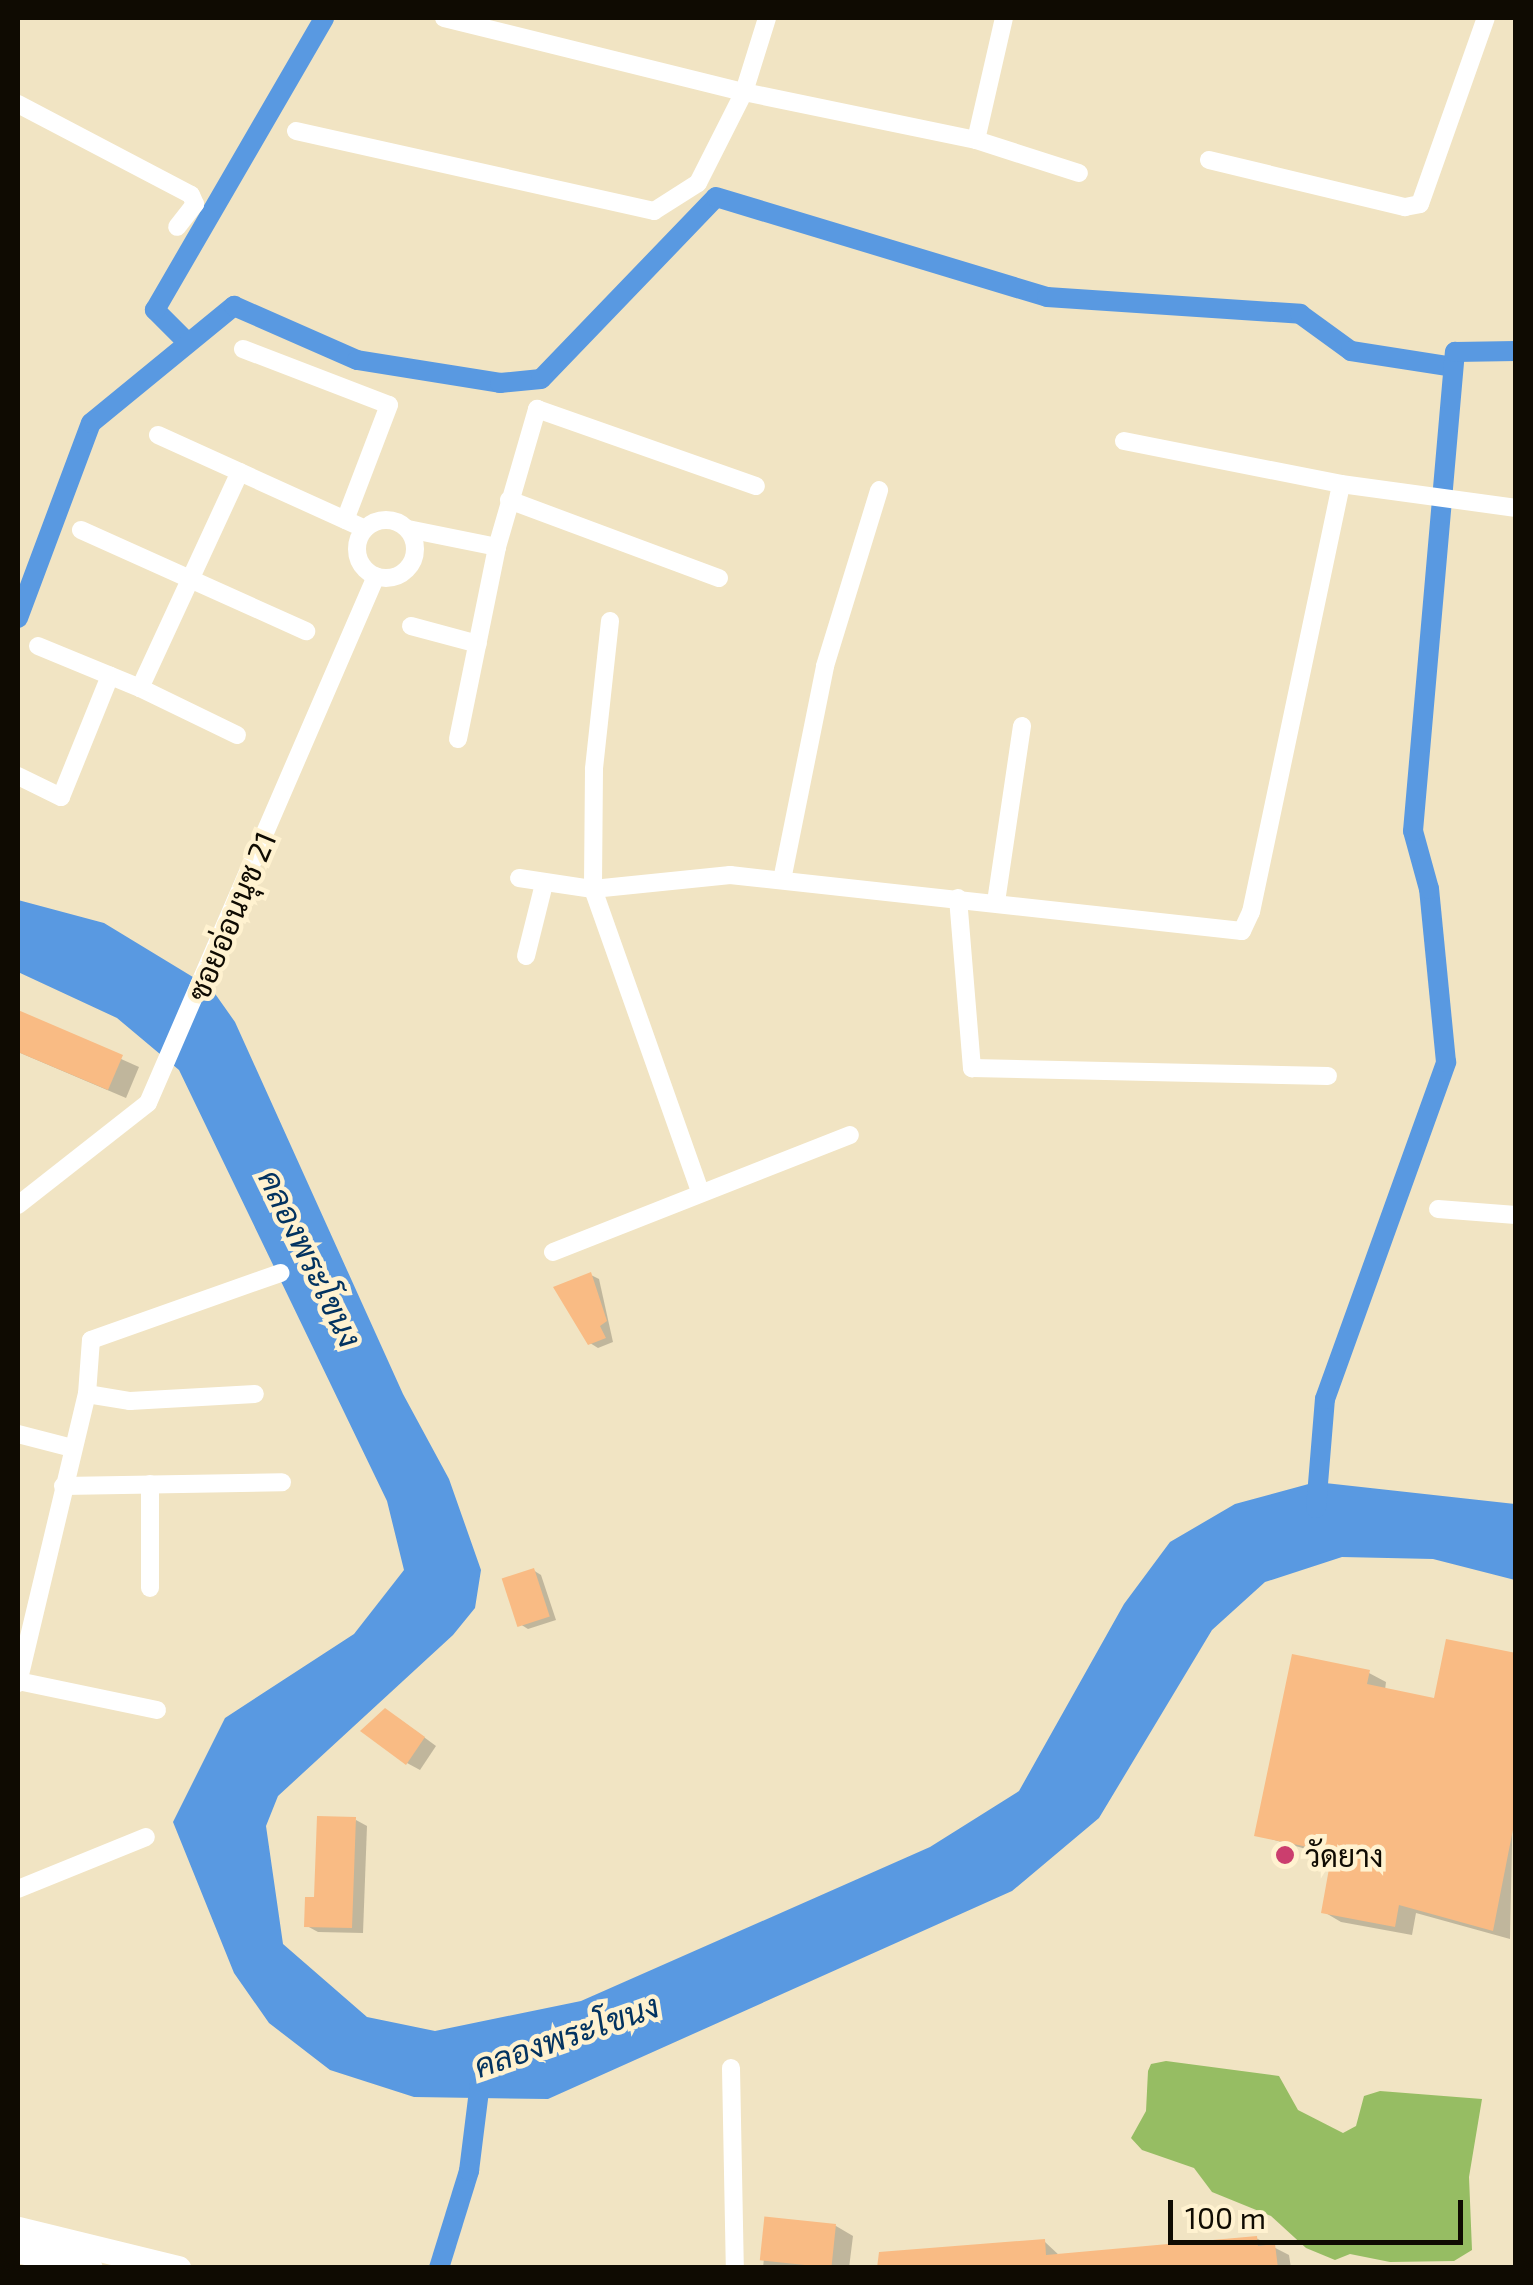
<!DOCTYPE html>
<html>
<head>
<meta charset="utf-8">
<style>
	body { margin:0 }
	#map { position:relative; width:1533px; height:2285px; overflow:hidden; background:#f1e4c3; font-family:"Exo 2",Sarabun,sans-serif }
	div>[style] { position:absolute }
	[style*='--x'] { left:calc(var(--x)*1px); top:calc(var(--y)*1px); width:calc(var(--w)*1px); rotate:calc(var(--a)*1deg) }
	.forest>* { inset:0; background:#96bd63 }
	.water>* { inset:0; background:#5999e1 }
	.shadow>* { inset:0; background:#0003 }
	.canal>* { height:20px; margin:-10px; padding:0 10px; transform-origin:10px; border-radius:10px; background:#5999e1 }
	.building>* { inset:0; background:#f9bb84; transform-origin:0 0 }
	.minor>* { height:18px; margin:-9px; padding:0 9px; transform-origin:9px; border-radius:9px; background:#fff }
	.minor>.ring { margin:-9px; padding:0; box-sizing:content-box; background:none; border:18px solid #fff; border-radius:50% }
	.primary>* { height:25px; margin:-12.5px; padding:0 12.5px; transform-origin:12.5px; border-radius:12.5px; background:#fff }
	.dots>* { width:28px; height:28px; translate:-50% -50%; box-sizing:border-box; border:5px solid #fff2d0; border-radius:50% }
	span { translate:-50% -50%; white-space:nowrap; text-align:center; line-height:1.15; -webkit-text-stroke:9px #fff2d0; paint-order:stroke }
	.street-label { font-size:30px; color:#0f0b02 }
	.poi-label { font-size:30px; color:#0f0b02 }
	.left { translate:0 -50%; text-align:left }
	.water-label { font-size:32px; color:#033360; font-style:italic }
	.frame { position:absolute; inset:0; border:20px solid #0f0b02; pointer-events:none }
	.scale { position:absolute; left:1168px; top:2200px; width:295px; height:45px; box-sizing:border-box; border:5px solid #0f0b02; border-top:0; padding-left:12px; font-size:30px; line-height:35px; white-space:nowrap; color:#0f0b02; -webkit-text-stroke:8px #fff2d0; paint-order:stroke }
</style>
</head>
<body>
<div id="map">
	<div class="forest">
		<i style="clip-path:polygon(1166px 2061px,1279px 2076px,1298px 2110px,1343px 2133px,1356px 2126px,1364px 2096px,1380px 2091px,1482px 2099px,1469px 2177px,1472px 2250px,1454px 2261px,1390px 2262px,1350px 2254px,1335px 2260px,1306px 2248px,1271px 2216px,1212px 2192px,1194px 2168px,1142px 2150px,1131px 2138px,1146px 2111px,1148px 2071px,1151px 2064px)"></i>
	</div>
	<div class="water">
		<i style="clip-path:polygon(18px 900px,104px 923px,211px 988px,235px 1022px,403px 1394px,449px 1479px,481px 1570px,475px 1608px,453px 1635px,278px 1796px,266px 1826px,283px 1944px,367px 2017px,435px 2031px,581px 2001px,930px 1847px,1019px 1791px,1124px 1604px,1170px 1542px,1235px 1504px,1316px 1482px,1515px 1504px,1515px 1580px,1433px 1559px,1342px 1557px,1265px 1582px,1212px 1630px,1099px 1818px,1012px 1891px,548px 2099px,414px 2097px,330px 2070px,269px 2023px,234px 1973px,173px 1822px,225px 1718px,354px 1634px,404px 1570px,387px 1501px,179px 1070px,117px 1018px,18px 972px)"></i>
	</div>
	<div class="shadow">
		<i style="clip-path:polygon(18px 1013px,139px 1067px,126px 1098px,18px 1052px)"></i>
		<i style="clip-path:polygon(591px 1275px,599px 1279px,613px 1342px,598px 1348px,590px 1343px)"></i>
		<i style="clip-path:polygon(533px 1570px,541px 1575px,556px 1620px,528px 1629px,520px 1624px)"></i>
		<i style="clip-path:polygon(1516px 1656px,1510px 1939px,1416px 1913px,1412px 1935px,1341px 1922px,1324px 1912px,1334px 1857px,1257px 1835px,1369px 1673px,1386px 1682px,1385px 1690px,1436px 1701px)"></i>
		<i style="clip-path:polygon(398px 1718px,436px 1746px,420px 1770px,407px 1763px)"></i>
		<i style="clip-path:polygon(356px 1820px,367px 1826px,363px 1933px,318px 1932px,307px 1926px)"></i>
		<i style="clip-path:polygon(836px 2226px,853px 2236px,849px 2268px,763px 2268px,767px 2227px)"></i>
		<i style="clip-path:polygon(1256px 2238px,1289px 2255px,1291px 2268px,880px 2268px,1045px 2242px,1060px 2256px)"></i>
	</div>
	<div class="canal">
		<i style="--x:188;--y:343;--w:47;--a:-135"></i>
		<i style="--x:155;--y:310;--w:337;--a:-59.9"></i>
		<i style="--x:18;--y:618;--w:208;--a:-69.5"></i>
		<i style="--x:91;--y:423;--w:185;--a:-39.3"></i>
		<i style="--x:234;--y:306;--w:134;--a:23.7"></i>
		<i style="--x:357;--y:360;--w:145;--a:9.1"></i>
		<i style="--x:500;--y:383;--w:41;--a:-5.6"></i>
		<i style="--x:541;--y:379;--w:252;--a:-46.1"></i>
		<i style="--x:716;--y:197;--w:346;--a:16.8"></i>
		<i style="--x:1047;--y:297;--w:254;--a:3.8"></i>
		<i style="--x:1300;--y:314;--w:63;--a:36"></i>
		<i style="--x:1351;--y:351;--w:103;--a:8.9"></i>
		<i style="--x:1316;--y:1508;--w:109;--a:-85.3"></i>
		<i style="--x:1325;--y:1399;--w:358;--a:-70.2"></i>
		<i style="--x:1446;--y:1062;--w:174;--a:-95.6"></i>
		<i style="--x:1429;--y:889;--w:60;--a:-105.4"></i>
		<i style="--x:1413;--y:831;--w:481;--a:-85"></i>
		<i style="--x:1455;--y:352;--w:61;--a:-0.9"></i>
		<i style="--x:439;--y:2268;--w:102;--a:-72.8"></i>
		<i style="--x:469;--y:2171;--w:97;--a:-82.9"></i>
	</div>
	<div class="building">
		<i style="clip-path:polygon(18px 1010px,123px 1055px,108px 1090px,18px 1052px)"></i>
		<i style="clip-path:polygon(591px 1272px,607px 1321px,600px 1326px,606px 1338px,588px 1345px,553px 1287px)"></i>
		<i style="left:534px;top:1568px;width:51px;height:34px;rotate:72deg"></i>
		<i style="clip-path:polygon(1446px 1639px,1516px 1653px,1516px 1814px,1493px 1931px,1399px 1905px,1395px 1927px,1321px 1913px,1332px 1852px,1254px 1836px,1292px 1654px,1370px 1670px,1367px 1684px,1434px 1698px)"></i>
		<i style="clip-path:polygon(385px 1708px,425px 1737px,406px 1765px,360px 1731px)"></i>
		<i style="clip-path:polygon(317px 1816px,356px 1817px,352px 1928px,304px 1927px,305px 1897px,314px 1897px)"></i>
		<i style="left:836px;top:2224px;width:44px;height:72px;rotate:96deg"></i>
		<i style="clip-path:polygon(1257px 2236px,1258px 2246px,1275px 2244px,1278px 2268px,877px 2268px,879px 2252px,1045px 2239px,1046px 2255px)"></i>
	</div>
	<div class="minor">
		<i style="--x:444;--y:18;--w:309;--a:13.9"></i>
		<i style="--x:744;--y:92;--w:77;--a:-72.7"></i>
		<i style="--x:18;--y:104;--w:195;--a:27.7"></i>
		<i style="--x:191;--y:195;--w:10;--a:66"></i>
		<i style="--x:195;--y:204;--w:29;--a:128"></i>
		<i style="--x:296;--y:131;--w:367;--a:12.6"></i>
		<i style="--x:654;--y:211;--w:52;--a:-32.5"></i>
		<i style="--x:698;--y:183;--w:102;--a:-63.2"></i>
		<i style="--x:744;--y:92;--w:237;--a:11.7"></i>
		<i style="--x:976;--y:140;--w:108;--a:17.8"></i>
		<i style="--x:976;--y:140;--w:125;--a:-77.1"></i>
		<i style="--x:1209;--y:160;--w:202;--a:13.5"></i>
		<i style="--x:1405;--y:207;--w:15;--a:-11"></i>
		<i style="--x:1420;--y:204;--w:197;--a:-70.5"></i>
		<i style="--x:243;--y:349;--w:156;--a:21"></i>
		<i style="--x:389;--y:405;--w:123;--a:110.9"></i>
		<i style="--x:158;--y:435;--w:227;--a:24.4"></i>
		<i style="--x:1124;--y:441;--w:221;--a:11.2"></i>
		<i style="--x:1341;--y:484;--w:177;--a:7.8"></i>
		<i style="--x:509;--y:500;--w:224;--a:20.4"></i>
		<i class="ring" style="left:357px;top:520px;width:40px;height:40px"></i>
		<i style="--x:408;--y:529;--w:91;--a:11.4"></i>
		<i style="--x:497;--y:547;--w:144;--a:-73.8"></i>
		<i style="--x:537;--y:409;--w:232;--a:19.4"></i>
		<i style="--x:81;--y:530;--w:247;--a:24.2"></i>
		<i style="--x:610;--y:621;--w:149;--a:96.2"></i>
		<i style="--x:594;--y:769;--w:120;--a:90.5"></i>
		<i style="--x:593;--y:889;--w:320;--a:70.5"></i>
		<i style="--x:411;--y:626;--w:69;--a:15"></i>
		<i style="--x:38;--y:646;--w:110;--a:22.4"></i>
		<i style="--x:237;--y:735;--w:108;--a:-154.1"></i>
		<i style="--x:140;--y:688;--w:238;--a:-65.2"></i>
		<i style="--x:458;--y:739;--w:196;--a:-78.5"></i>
		<i style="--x:18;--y:776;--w:48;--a:26"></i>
		<i style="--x:61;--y:797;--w:131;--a:-68"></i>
		<i style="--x:519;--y:878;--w:75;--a:8.5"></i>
		<i style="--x:593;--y:889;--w:138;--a:-5.8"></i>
		<i style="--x:730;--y:875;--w:515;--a:6.24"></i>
		<i style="--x:1242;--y:931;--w:21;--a:-65"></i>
		<i style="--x:1251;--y:912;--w:437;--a:-78.1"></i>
		<i style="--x:782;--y:880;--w:218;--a:-78.6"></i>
		<i style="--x:825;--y:666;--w:184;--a:-72.9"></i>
		<i style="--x:958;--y:898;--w:171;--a:85.3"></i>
		<i style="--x:972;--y:1068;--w:356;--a:1.3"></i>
		<i style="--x:996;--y:902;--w:178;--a:-81.6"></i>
		<i style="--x:526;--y:956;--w:74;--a:-76"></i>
		<i style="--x:18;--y:1205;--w:165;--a:-38.1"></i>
		<i style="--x:148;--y:1103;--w:574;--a:-66.6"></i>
		<i style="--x:1438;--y:1209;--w:78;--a:4.4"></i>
		<i style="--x:553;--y:1252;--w:319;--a:-21.5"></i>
		<i style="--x:87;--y:1394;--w:44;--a:9.2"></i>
		<i style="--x:130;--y:1401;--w:125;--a:-3.2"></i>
		<i style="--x:18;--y:1434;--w:56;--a:14.5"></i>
		<i style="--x:150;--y:1484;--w:104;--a:90"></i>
		<i style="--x:63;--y:1486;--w:219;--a:-1"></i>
		<i style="--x:18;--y:1681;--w:142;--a:11.8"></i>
		<i style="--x:18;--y:1683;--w:297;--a:-76.6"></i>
		<i style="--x:87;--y:1394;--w:54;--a:-85.8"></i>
		<i style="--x:91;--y:1340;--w:201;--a:-19.5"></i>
		<i style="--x:18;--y:1889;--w:138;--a:-22.1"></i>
		<i style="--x:731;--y:2068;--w:200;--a:88.9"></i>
	</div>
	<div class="primary">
		<i style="--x:18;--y:2229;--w:165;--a:13.7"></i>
		<i style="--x:18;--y:2250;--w:74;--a:14"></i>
	</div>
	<div class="dots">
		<i style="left:1285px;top:1855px;background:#cb3e6e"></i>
	</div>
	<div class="street-label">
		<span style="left:231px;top:916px;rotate:-67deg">ซอยอ่อนนุช 21</span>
	</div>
	<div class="poi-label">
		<span class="left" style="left:1305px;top:1855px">วัดยาง</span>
	</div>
	<div class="water-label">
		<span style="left:311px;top:1258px;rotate:64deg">คลองพระโขนง</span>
		<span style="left:566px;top:2035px;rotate:-19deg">คลองพระโขนง</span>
	</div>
	<div class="frame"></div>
	<div class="scale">100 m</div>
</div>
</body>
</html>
